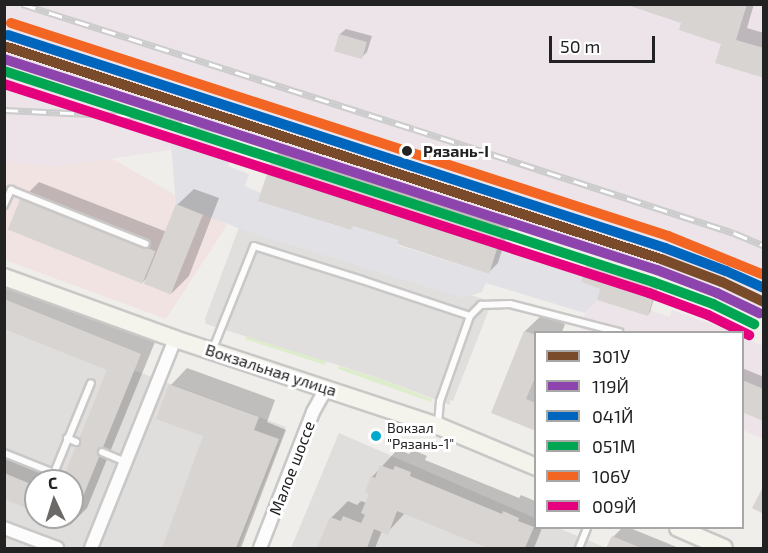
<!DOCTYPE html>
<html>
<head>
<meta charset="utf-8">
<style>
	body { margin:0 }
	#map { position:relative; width:768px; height:553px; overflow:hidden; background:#f0eeeb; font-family:"Exo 2",sans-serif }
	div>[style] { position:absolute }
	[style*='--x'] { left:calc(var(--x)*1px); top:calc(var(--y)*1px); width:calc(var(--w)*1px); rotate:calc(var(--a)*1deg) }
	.residential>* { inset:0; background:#dfdedc }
	.commercial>* { inset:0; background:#f1e3e1 }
	.industrial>* { inset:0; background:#ede4e9 }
	.grass>* { inset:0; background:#ddeccb }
	.parking>* { inset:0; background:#e0dfde }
	.plaza>* { inset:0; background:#e2e1e5 }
	.shadow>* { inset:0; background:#0003 }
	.building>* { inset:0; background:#d7d4d2; transform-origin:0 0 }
	.roads { filter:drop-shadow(2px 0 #c9c8c7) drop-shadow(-2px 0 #c9c8c7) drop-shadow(0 2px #c9c8c7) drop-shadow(0 -2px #c9c8c7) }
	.lane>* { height:6px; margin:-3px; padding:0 3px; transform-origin:3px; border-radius:3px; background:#fdfcfc }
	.street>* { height:12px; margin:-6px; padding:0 6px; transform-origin:6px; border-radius:6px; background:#fdfcfc }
	.secondary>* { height:16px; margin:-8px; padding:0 8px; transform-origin:8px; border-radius:8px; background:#f4f4ed }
	.rail>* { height:7px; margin-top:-3.5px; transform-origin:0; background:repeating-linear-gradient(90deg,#fff 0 14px,#ccc 0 28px); box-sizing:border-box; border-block:2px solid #ccc }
	.rail-1>* { height:10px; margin:-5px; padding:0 5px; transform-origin:5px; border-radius:5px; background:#7a4b2a }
	.rail-2>* { height:10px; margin:-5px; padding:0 5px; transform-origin:5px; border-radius:5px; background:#8e44ad }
	.rail-3>* { height:10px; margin:-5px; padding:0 5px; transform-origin:5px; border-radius:5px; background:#0065bd }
	.rail-4>* { height:10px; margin:-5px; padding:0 5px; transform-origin:5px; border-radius:5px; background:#00a651 }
	.rail-5>* { height:10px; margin:-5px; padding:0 5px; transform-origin:5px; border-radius:5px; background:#f26522 }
	.rail-6>* { height:10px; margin:-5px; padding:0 5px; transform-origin:5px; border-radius:5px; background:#e5007d }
	.dots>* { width:16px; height:16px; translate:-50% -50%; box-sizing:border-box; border:3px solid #fff; border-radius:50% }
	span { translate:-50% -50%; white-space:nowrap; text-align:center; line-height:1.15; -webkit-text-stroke:6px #fff; paint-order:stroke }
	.bus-label { font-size:14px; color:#222 }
	.left { translate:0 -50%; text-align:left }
	.stop-label { font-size:16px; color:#222; font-weight:700 }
	.street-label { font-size:16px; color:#222 }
	.frame { position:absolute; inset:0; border:6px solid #222; pointer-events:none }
	.legend { position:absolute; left:534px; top:331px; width:210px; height:198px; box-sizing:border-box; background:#fff; border:2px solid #a7a7a7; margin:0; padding:8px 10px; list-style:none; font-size:18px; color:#222 }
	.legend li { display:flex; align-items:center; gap:12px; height:30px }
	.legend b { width:30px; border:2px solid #a7a7a7 }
	.north { position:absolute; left:24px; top:469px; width:60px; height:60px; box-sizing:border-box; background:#fff; border:2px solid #a7a7a7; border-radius:50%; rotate:356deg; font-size:16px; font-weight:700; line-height:24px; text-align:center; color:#222 }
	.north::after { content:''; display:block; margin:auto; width:21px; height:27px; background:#6a6968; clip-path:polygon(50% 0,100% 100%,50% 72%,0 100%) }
	.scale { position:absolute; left:549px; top:36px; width:106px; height:27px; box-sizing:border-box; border:3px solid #222; border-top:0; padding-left:8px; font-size:18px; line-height:21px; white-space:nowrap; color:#222; -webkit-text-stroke:4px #fff; paint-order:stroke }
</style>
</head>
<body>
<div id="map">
	<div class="residential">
		<i style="clip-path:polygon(evenodd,4px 322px,286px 427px,239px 548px,5px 548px,4px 322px,36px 481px,72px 481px,72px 517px,36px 517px,36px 481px)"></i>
		<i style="clip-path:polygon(339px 433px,535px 518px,536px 528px,558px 528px,607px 548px,291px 548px)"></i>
	</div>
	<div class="commercial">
		<i style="clip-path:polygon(4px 138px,80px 140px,227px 225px,166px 319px,5px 260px)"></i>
	</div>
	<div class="industrial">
		<i style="clip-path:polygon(5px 5px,763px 5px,763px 317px,685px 282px,587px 249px,197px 124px,185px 132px,170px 134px,171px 150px,54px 167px,5px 161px)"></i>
		<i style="clip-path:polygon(597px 300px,648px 316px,650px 310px,670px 317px,672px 310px,734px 332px,591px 332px,581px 329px,585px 313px)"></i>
		<i style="clip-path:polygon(742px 336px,763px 346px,763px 439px,743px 430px)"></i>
	</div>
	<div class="grass">
		<i style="clip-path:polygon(246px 336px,326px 361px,325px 365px,245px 339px)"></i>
		<i style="clip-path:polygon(339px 366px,379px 378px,432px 399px,431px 402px,338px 369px)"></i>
	</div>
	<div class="parking">
		<i style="clip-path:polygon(242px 219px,492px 302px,453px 401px,450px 400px,450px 405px,379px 378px,206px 324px,205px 319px)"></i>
	</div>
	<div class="plaza">
		<i style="clip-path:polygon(197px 124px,238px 137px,228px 166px,249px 174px,245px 186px,328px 223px,351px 230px,353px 226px,376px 233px,398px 240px,397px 245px,489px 274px,498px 247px,582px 277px,581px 282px,600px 289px,597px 300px,585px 313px,486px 283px,482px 292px,462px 298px,243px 230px,176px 204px,170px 134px,185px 132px)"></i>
	</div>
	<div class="shadow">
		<i style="clip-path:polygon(627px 4px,754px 4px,747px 28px,764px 33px,763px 76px,723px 43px,683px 22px)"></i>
		<i style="clip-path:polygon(346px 29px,372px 36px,367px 52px,361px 58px,340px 34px)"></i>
		<i style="clip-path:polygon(283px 148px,511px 221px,498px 263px,489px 272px,400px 239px,354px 225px,351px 228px,274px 157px)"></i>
		<i style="clip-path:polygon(39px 182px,167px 232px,177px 205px,194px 189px,219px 198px,189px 276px,172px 293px,151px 273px,143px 282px,23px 198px)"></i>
		<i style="clip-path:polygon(590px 263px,658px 286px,650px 312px,648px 315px,602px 288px,587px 266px)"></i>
		<i style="clip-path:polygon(4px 276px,157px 337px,87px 508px,71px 524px,53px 517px,72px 517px,72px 481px,36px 481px,36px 510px,4px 497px,4px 450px,66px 475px,109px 369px,4px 327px)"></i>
		<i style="clip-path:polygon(542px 315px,565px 324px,562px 332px,536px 332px,536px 429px,492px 412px,525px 331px)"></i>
		<i style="clip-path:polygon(187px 368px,275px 400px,267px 422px,286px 430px,241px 548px,163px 548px,205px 435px,171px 385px)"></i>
		<i style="clip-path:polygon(742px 368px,764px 377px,762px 419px,742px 411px)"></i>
		<i style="clip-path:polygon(398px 449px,409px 454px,413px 450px,427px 456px,425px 460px,519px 498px,521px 495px,535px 501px,536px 528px,542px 528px,534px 548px,489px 548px,405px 513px,387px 533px,382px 531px,375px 548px,319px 548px,331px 518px,348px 501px,357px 505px,361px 501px,367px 503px,371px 493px,372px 477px)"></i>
		<i style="clip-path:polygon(622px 528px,630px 528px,679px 548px,608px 548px,613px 537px)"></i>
	</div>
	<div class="building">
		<i style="clip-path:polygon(624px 4px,747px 4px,736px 40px,764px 48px,764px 78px,715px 63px,721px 44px,679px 30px,681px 23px)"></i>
		<i style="left:339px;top:34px;width:29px;height:18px;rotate:16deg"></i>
		<i style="clip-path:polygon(273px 156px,503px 229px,489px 274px,397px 244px,398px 240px,376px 233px,353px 226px,351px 230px,258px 201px)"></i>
		<i style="left:21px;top:197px;width:145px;height:35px;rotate:22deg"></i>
		<i style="left:176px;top:204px;width:29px;height:86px;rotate:22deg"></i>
		<i style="clip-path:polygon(586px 265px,656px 288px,648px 316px,597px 300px,600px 289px,581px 282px)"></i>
		<i style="clip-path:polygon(4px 299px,141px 354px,71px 526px,49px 517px,72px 517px,72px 481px,62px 481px,107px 370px,4px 329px)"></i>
		<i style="clip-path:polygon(524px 331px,536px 335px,536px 375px,526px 399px,536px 403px,536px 431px,491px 413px)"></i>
		<i style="clip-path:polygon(742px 380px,764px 389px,763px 421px,742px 412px)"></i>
		<i style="clip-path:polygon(169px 384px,259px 417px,254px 430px,279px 439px,236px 548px,162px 548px,203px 436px,156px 419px)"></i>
		<i style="clip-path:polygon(380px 465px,393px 470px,395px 466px,411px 472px,410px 476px,502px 514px,503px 511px,519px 518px,518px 521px,534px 527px,525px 548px,488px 548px,397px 511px,388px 535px,374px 529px,367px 548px,317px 548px,330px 517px,341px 521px,343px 516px,361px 523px,365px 515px,361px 513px,369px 494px,365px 492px,371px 476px,375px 478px)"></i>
		<i style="clip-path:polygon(4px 473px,36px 486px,36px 512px,4px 499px)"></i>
		<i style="clip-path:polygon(764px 485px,764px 514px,752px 508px)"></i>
		<i style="clip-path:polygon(612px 536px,641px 548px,606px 548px)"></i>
	</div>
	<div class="roads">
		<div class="lane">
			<i style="--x:4;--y:205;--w:17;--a:-65"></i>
			<i style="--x:11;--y:190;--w:145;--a:21.8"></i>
			<i style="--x:470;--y:316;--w:16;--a:-45"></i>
			<i style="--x:481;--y:305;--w:29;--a:-2"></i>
			<i style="--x:510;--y:304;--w:113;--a:14.4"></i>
			<i style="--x:212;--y:351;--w:113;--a:-68.2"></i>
			<i style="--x:254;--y:246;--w:113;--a:17.5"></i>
			<i style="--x:362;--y:280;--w:114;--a:18.4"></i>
			<i style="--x:470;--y:316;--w:90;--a:109.4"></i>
			<i style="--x:440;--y:401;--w:25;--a:95"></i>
			<i style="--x:67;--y:438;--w:10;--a:24"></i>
			<i style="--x:102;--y:452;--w:25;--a:23"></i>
			<i style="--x:4;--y:453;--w:54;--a:21.8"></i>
			<i style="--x:54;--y:473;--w:97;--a:-67.7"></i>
			<i style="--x:579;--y:548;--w:22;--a:-68"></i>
		</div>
		<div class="street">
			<i style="--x:4;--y:528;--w:57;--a:20.7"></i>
			<i style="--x:91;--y:548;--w:225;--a:-68.1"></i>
			<i style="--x:260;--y:548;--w:146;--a:-68.7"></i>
			<i style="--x:313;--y:412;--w:26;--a:-61"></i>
		</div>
		<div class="secondary">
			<i style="--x:4;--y:277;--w:182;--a:19.9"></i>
			<i style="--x:175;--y:339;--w:277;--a:18.3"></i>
			<i style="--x:438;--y:426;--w:106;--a:22.7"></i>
			<i style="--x:678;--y:528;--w:50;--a:23.5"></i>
		</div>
	</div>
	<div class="rail">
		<i style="--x:22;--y:4;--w:411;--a:17.7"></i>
		<i style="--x:414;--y:129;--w:336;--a:18"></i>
		<i style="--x:734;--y:233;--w:33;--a:23"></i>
		<i style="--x:4;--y:110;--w:151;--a:2.7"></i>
		<i style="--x:155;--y:117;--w:80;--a:10.8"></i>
	</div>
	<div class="rail-1">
		<i style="--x:4;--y:46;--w:691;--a:17.96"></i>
		<i style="--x:661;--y:259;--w:65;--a:20.7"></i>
		<i style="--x:722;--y:282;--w:47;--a:25.5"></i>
	</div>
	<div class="rail-2">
		<i style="--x:4;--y:59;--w:686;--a:17.91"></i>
		<i style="--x:657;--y:270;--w:64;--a:21"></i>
		<i style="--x:717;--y:293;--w:47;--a:25.5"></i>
	</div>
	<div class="rail-3">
		<i style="--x:8;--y:35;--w:691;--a:17.96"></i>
		<i style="--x:665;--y:248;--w:65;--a:20.7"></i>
		<i style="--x:726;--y:271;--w:42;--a:24.1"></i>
	</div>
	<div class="rail-4">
		<i style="--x:4;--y:71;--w:682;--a:18.01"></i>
		<i style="--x:653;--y:282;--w:64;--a:20.1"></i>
		<i style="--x:713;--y:304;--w:46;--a:26"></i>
	</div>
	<div class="rail-5">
		<i style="--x:11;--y:23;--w:691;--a:17.96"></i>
		<i style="--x:668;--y:236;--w:104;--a:22.1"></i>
	</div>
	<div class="rail-6">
		<i style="--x:4;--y:84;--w:678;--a:17.95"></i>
		<i style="--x:649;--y:293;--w:63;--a:20.4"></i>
		<i style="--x:708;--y:315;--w:46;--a:26"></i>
	</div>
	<div class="dots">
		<i style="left:407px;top:151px;background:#222"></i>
		<i style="left:376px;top:436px;background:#00a9ce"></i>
	</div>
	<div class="bus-label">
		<span class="left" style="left:387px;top:436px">Вокзал<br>"Рязань-1"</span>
	</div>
	<div class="stop-label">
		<span class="left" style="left:423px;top:151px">Рязань-I</span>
	</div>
	<div class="street-label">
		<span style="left:271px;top:370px;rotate:18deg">Вокзальная улица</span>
		<span style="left:292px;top:468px;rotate:-69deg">Малое шоссе</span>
	</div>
	<div class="frame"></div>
	<ul class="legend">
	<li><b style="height:8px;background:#7a4b2a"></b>301У</li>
	<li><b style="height:8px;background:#8e44ad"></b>119Й</li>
	<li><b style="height:8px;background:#0065bd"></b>041Й</li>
	<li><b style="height:8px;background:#00a651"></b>051М</li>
	<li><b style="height:8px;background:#f26522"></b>106У</li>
	<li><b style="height:8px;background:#e5007d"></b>009Й</li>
	</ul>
	<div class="north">С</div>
	<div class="scale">50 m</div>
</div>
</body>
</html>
